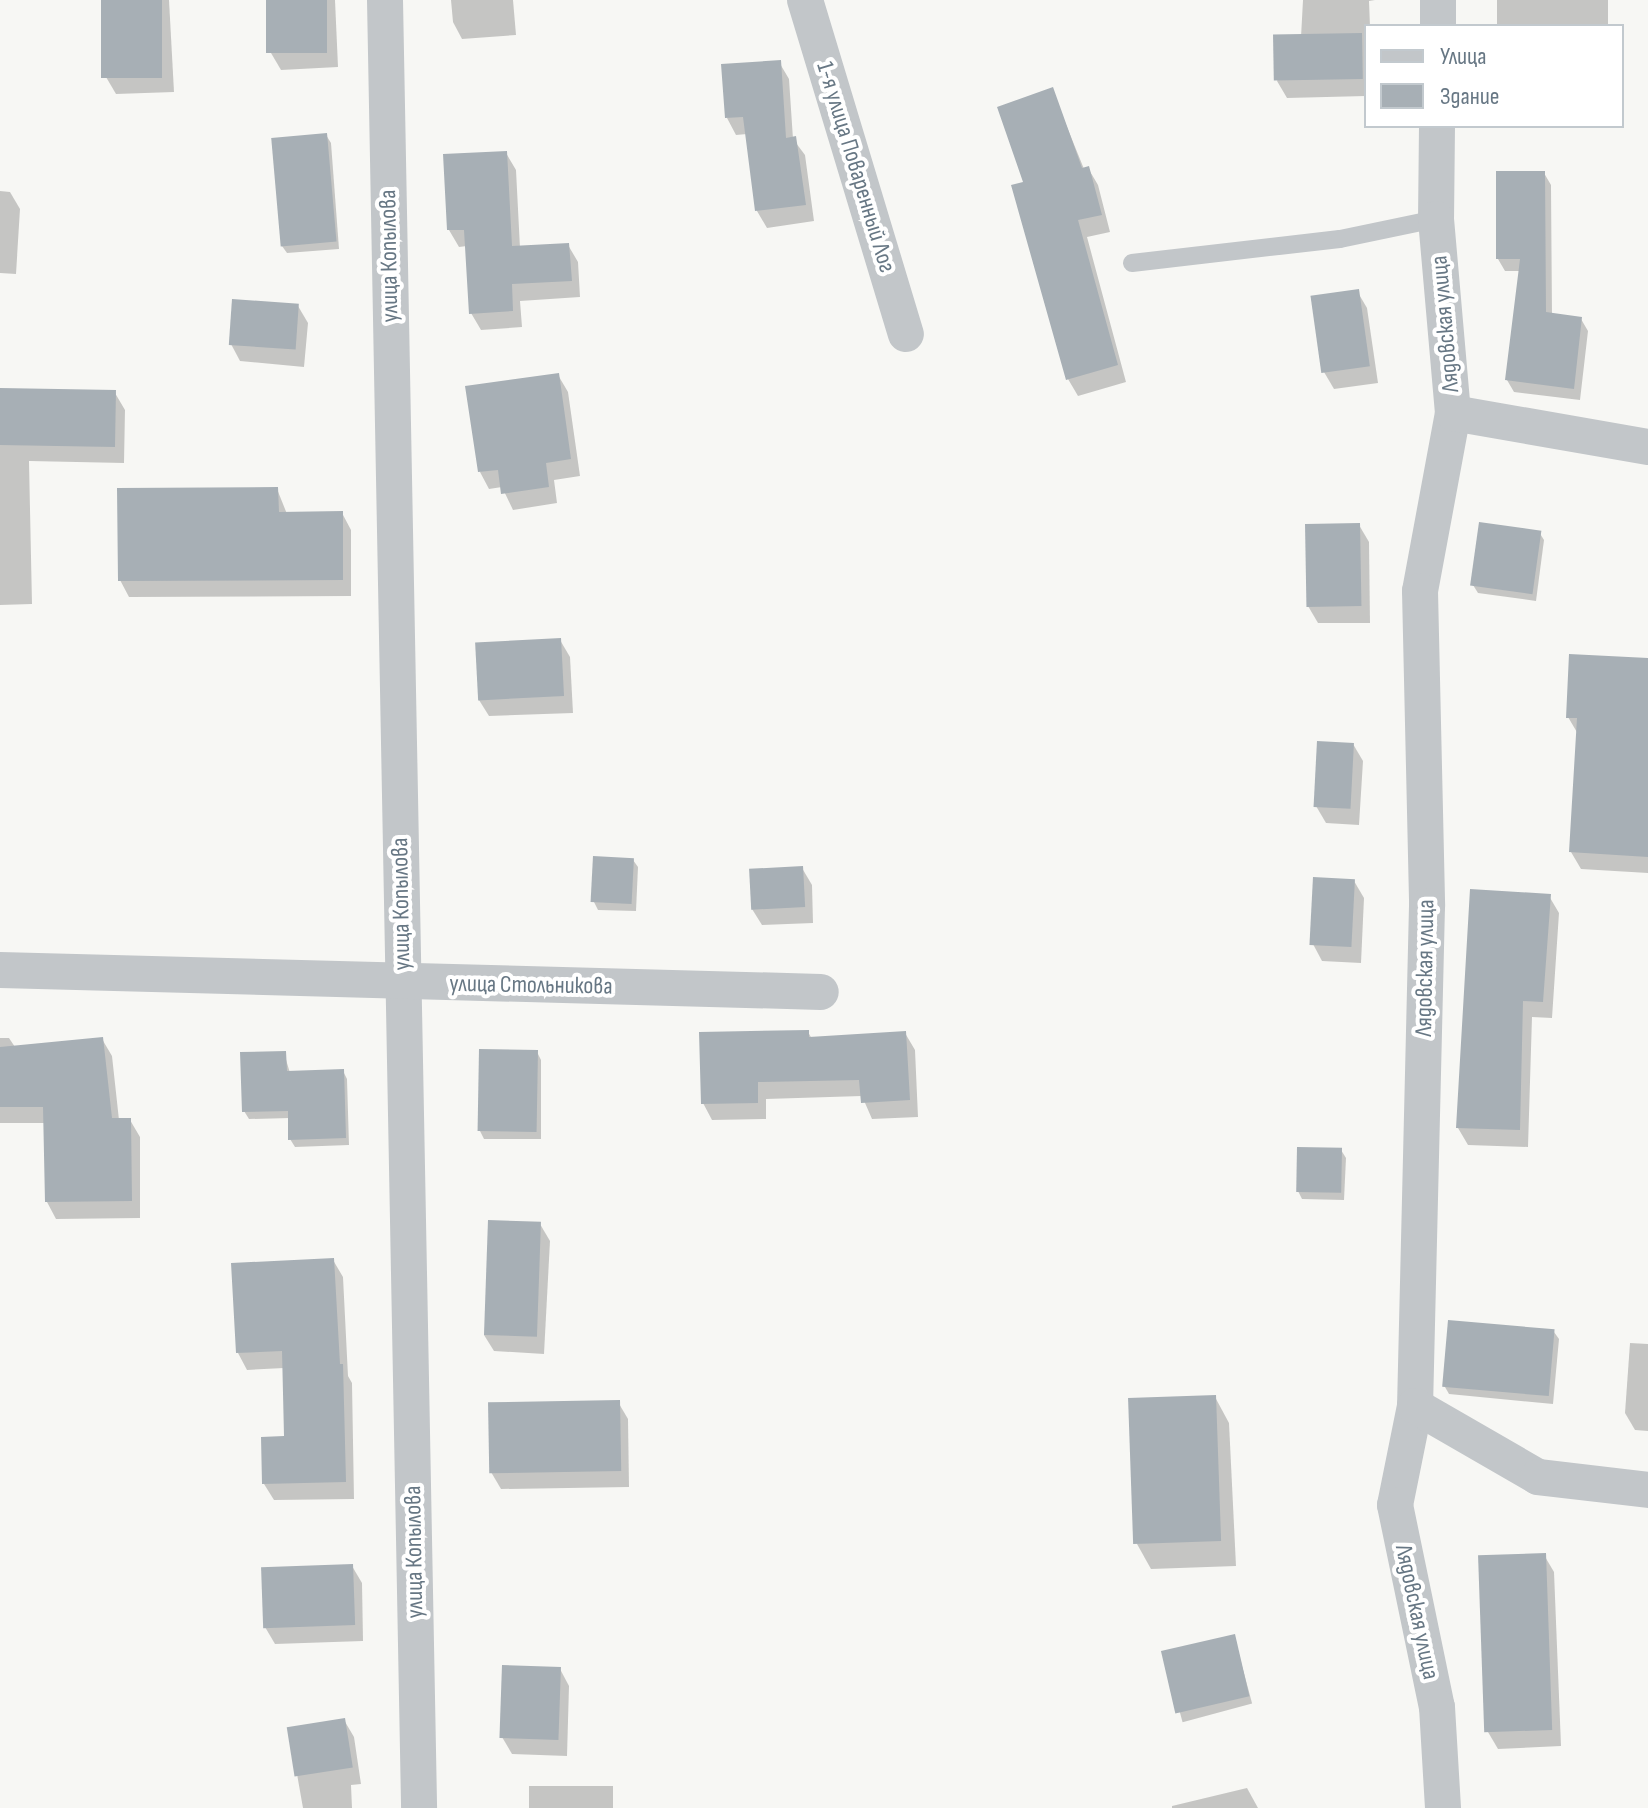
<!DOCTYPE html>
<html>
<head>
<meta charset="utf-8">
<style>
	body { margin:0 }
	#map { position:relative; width:1648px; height:1808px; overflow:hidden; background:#f7f7f4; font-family:"Sofia Sans Condensed",sans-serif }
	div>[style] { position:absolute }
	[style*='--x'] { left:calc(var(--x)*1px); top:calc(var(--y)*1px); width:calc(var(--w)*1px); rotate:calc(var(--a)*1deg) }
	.shadow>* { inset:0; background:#0003; transform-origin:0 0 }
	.building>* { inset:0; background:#a7afb5; transform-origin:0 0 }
	.lane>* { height:18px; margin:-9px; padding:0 9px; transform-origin:9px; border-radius:9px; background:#c2c6c9 }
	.street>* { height:36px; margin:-18px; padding:0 18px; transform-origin:18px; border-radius:18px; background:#c2c6c9 }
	span { translate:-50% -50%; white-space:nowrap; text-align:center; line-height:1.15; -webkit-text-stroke:8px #fff; paint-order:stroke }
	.street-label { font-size:24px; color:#677784 }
	.legend { position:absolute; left:1364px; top:24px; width:260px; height:104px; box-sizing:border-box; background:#fff; border:2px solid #c2c9ce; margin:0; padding:10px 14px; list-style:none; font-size:24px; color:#677784 }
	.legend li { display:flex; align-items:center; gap:16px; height:40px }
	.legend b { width:40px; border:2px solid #c2c9ce }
</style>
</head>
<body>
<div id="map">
	<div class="shadow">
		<i style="clip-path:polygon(103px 0,169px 0,174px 92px,116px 94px,106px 77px)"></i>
		<i style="clip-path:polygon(269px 0,335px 0,338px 67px,281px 70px,271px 53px)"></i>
		<i style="clip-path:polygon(451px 0,513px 0,516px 35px,462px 39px,453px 22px)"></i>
		<i style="clip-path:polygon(1303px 0,1375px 0,1369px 1px,1370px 26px,1366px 26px,1366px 96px,1287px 98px,1277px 81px,1301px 37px)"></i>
		<i style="left:1497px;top:0;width:111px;height:26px"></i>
		<i style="clip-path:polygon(779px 62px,789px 79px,793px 139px,805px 155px,814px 221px,767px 228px,757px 211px,747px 134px,736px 135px,727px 118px)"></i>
		<i style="clip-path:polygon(1052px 90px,1084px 169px,1088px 168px,1098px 185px,1110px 232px,1087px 237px,1126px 382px,1078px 396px,1068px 379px,1026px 183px)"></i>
		<i style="clip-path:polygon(326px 135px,331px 143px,339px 249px,287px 253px,282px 246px)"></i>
		<i style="clip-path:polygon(506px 153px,516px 170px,520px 248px,568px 245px,578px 262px,580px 297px,520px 301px,522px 327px,481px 330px,471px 313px,467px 246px,459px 247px,449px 230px)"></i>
		<i style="clip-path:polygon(1544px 173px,1551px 185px,1552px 315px,1581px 319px,1588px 331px,1580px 400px,1514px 392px,1507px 380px,1521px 271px,1505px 271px,1498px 259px)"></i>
		<i style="clip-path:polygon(0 191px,10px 192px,20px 209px,16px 274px,0 273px)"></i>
		<i style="clip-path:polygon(1357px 291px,1367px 308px,1378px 383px,1334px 389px,1324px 372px)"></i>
		<i style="clip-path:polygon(298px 306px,308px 323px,304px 367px,240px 361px,231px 344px)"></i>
		<i style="clip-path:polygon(558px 375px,568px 392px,580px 476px,554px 480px,557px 503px,513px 510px,502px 487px,489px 489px,480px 472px)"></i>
		<i style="clip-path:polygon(0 390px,115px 393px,125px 410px,124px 463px,29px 461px,32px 604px,0 605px)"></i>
		<i style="clip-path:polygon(277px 489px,287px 514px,342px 513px,351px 530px,351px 596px,129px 597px,120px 580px)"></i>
		<i style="clip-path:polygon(1359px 525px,1369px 542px,1370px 623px,1318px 623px,1308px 606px)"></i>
		<i style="clip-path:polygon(1539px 532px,1544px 540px,1536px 601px,1478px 593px,1473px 585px)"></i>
		<i style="clip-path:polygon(560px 640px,570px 657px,573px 713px,489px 716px,479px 700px)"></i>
		<i style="clip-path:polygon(1648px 660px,1648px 873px,1581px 869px,1571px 852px,1578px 734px,1568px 717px)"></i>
		<i style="clip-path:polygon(1353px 744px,1363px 761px,1359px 825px,1326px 823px,1316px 806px)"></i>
		<i style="clip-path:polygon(633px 860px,638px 867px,636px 911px,598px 910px,594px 902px)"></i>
		<i style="clip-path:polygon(802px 868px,812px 885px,813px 923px,762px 925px,752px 909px)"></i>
		<i style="clip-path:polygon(1354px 881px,1364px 898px,1361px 963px,1322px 961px,1313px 944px)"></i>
		<i style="clip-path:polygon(1549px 896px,1559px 913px,1552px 1018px,1532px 1017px,1528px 1147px,1468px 1145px,1458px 1128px)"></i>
		<i style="clip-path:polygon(808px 1032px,812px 1039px,905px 1033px,915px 1050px,918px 1117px,872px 1119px,862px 1096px,766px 1099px,766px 1119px,712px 1120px,703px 1103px)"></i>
		<i style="clip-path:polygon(0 1038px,9px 1038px,15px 1047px,102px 1039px,112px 1056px,119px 1120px,130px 1120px,140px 1137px,140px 1218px,56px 1219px,47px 1202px,46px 1123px,0 1123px)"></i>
		<i style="clip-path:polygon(537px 1052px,541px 1060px,541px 1139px,484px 1139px,480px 1131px)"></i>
		<i style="clip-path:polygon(284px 1053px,290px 1073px,343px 1071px,347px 1079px,349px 1145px,295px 1147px,290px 1139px,290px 1118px,249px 1119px,244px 1111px)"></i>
		<i style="clip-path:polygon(1341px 1150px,1346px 1158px,1344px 1200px,1302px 1199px,1298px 1191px)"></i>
		<i style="clip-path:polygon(540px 1224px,550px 1241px,544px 1354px,494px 1351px,484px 1335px)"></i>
		<i style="clip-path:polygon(333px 1260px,343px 1277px,348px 1376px,352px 1383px,354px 1499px,274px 1500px,264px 1484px,286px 1438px,284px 1368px,247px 1370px,238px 1353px)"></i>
		<i style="clip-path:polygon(1554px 1332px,1559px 1339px,1553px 1404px,1449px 1394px,1445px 1387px)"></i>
		<i style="clip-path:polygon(1630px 1343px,1648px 1344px,1648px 1431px,1635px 1430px,1625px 1413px)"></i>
		<i style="clip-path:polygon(1215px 1397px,1229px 1423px,1236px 1566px,1151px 1569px,1137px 1544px)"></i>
		<i style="clip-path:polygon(618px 1402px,628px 1419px,629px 1487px,501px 1489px,491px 1472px)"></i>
		<i style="clip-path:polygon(1544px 1555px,1554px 1572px,1561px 1746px,1498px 1749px,1488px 1732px)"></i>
		<i style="clip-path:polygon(352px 1566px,362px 1583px,363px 1641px,275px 1644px,265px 1627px)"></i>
		<i style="left:1234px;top:1636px;width:70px;height:72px;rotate:75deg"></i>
		<i style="clip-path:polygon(560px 1669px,569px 1686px,567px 1756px,512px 1754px,502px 1737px)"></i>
		<i style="clip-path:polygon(344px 1720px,354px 1737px,361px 1784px,351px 1785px,352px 1808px,303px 1808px,289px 1729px)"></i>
		<i style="left:529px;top:1786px;width:84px;height:22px"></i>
		<i style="clip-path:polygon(1247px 1788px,1258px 1808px,1172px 1808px,1172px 1806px)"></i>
	</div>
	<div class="building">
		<i style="left:101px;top:0;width:61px;height:78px"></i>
		<i style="left:266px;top:0;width:61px;height:53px"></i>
		<i style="left:1362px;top:33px;width:46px;height:89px;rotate:89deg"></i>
		<i style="clip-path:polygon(781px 60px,786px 138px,796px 136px,806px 205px,755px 211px,743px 117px,725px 118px,721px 64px)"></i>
		<i style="clip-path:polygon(1053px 87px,1082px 168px,1089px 166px,1102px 215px,1078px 220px,1118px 365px,1066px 380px,1011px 185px,1023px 182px,997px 107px)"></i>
		<i style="left:327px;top:133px;width:109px;height:56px;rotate:85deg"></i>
		<i style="clip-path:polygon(507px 151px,512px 246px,569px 243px,572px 281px,512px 284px,513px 311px,469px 314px,464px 230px,447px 230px,443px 154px)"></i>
		<i style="clip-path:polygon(1496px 171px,1545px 171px,1546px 312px,1582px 317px,1574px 389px,1505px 380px,1520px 259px,1496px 259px)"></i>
		<i style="left:1359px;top:289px;width:78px;height:49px;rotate:82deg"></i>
		<i style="left:232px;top:299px;width:67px;height:46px;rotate:4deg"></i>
		<i style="clip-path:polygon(559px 373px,571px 459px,546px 463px,549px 487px,501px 494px,498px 470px,478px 472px,465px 386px)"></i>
		<i style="left:0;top:388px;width:116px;height:57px;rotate:1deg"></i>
		<i style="clip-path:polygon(278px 487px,279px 512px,343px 511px,343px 580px,118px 581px,117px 488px)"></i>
		<i style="left:1479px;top:522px;width:63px;height:64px;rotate:8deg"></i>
		<i style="left:1360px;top:523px;width:83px;height:55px;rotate:89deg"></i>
		<i style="left:561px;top:638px;width:58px;height:86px;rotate:87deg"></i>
		<i style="clip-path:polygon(1569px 654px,1648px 658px,1648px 857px,1569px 852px,1577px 718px,1566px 718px)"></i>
		<i style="left:1317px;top:741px;width:37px;height:66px;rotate:3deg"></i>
		<i style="left:593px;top:856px;width:41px;height:46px;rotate:3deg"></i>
		<i style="left:803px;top:866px;width:41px;height:54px;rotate:87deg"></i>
		<i style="left:1313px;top:877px;width:42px;height:68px;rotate:3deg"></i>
		<i style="clip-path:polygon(1470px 889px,1551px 894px,1543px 1002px,1523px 1001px,1520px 1130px,1456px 1128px)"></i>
		<i style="clip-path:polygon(809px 1030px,809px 1037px,906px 1031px,910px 1100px,861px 1103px,859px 1080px,758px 1082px,758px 1103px,701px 1104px,699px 1032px)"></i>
		<i style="clip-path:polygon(103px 1037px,112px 1118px,131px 1118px,132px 1201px,45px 1202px,43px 1107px,0 1107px,0 1047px)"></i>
		<i style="left:479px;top:1049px;width:59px;height:82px;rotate:1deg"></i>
		<i style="clip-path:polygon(286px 1051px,287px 1071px,344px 1069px,346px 1138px,288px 1140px,288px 1111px,242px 1112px,240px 1052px)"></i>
		<i style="left:1297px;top:1147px;width:45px;height:45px;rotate:1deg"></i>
		<i style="left:488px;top:1220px;width:53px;height:115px;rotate:2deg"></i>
		<i style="clip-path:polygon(334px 1258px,340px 1364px,343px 1364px,346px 1482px,262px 1484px,261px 1437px,284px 1436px,282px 1351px,236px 1353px,231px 1263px)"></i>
		<i style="left:1448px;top:1320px;width:107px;height:67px;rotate:5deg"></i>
		<i style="left:1216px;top:1395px;width:146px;height:88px;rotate:88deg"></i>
		<i style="left:620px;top:1400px;width:71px;height:132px;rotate:89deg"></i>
		<i style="left:1546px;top:1553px;width:177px;height:68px;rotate:88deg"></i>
		<i style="left:353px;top:1564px;width:61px;height:92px;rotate:88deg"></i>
		<i style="left:1235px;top:1634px;width:64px;height:76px;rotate:77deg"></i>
		<i style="left:502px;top:1665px;width:59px;height:73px;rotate:2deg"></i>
		<i style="left:345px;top:1718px;width:50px;height:59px;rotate:81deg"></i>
	</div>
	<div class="lane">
		<i style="--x:1132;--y:263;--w:209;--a:-6.6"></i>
		<i style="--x:1340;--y:239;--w:98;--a:-11.8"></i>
	</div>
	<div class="street">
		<i style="--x:385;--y:0;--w:1808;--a:88.92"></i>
		<i style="--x:805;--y:0;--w:349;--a:73.2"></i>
		<i style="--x:1438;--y:26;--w:26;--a:-90"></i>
		<i style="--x:1437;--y:126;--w:93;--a:90.6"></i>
		<i style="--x:1436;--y:219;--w:195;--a:85"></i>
		<i style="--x:1453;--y:413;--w:181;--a:100.5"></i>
		<i style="--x:1420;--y:591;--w:315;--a:88.7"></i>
		<i style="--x:1427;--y:906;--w:500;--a:91.37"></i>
		<i style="--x:1415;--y:1406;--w:101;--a:101.4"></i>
		<i style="--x:1395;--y:1505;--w:206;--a:78.3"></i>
		<i style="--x:1437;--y:1707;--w:101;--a:86.6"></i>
		<i style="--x:1453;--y:413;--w:198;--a:9.9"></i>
		<i style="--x:0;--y:970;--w:821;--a:1.53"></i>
		<i style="--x:1415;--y:1406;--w:142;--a:30"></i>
		<i style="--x:1538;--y:1477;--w:111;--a:6.7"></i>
	</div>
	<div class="street-label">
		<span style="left:856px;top:167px;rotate:73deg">1-я улица Поваренный Лог</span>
		<span style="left:389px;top:256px;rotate:-91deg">улица Копылова</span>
		<span style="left:1445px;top:324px;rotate:-95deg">Лядовская улица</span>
		<span style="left:401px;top:904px;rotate:-91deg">улица Копылова</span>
		<span style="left:1425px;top:968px;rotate:-89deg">Лядовская улица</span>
		<span style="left:531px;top:985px;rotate:1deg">улица Стольникова</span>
		<span style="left:414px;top:1552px;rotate:-91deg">улица Копылова</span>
		<span style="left:1417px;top:1612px;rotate:78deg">Лядовская улица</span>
	</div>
	<ul class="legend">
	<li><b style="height:10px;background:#c2c6c9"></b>Улица</li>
	<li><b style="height:22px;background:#a7afb5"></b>Здание</li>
	</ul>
</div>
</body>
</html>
